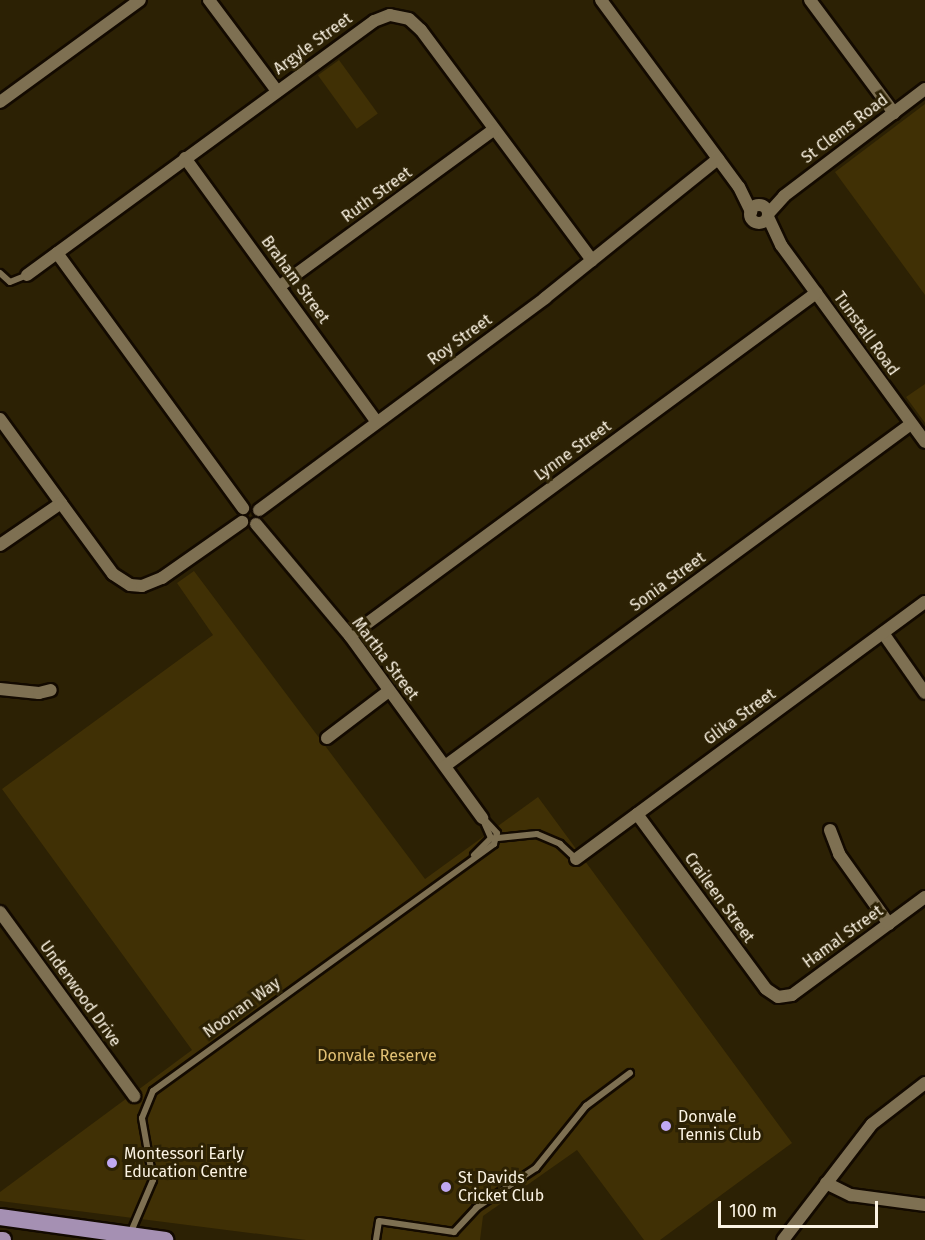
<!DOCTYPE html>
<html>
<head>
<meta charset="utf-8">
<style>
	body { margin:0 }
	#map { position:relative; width:925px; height:1240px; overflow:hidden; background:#2c2104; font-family:"Fira Sans",sans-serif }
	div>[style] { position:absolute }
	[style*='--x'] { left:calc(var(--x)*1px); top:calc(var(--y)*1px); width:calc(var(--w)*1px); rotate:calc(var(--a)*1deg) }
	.green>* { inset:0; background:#403005; transform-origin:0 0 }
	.roads { filter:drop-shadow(2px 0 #130a00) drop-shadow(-2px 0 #130a00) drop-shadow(0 2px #130a00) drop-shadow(0 -2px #130a00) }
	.service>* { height:6px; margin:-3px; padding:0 3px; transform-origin:3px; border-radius:3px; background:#7e7052 }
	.minor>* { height:12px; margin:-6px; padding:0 6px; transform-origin:6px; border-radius:6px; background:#7e7052 }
	.minor>.ring { margin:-6px; padding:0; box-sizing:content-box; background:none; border:12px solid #7e7052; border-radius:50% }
	.primary>* { height:16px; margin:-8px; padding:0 8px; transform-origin:8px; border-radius:8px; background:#a590b3 }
	.dots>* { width:16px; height:16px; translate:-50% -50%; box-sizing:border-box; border:3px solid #2c2104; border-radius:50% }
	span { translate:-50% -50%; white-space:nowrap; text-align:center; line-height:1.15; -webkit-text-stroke:6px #2c2104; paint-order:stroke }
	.street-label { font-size:16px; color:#fbf3e3 }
	.park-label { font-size:16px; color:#e2c175 }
	.poi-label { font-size:16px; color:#fbf3e3 }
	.left { translate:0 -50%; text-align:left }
	.scale { position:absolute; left:718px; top:1201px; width:160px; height:27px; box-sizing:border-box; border:3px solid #fbf3e3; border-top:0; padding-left:8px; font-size:18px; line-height:21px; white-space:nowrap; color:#fbf3e3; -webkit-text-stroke:4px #2c2104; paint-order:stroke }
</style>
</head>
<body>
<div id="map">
	<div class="green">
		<i style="left:339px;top:60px;width:66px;height:26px;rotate:54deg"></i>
		<i style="clip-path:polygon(925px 104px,925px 295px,835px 172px)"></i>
		<i style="clip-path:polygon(925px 384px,925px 423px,906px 397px)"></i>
		<i style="clip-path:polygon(194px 571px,425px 879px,538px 797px,792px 1143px,660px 1240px,644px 1240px,577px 1150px,483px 1216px,480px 1240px,306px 1240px,0 1201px,0 1192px,192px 1050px,2px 789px,213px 635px,177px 583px)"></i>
	</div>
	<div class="roads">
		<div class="service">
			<i style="--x:0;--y:273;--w:13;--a:42"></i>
			<i style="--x:10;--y:282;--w:18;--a:-22"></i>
			<i style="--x:498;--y:838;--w:39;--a:-6"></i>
			<i style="--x:537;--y:834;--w:25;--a:23"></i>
			<i style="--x:560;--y:844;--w:22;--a:43"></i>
			<i style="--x:474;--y:855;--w:24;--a:-45"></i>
			<i style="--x:491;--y:838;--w:22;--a:-114"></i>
			<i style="--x:130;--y:1234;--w:59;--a:-66.9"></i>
			<i style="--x:153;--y:1180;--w:63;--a:-100.1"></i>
			<i style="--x:142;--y:1118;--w:29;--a:-68"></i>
			<i style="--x:153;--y:1091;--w:421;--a:-35.9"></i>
			<i style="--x:494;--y:844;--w:11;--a:-75"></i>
			<i style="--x:497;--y:833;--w:21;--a:-133"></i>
			<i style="--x:376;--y:1240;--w:19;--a:-81"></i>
			<i style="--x:379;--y:1221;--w:76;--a:8.3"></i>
			<i style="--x:454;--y:1232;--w:33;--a:-47"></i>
			<i style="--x:476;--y:1208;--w:72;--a:-33.7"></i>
			<i style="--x:536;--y:1168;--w:80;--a:-51.1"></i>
			<i style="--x:586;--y:1106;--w:55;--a:-36.9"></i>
		</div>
		<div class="minor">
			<i style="--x:209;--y:0;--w:114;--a:53.2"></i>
			<i style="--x:601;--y:0;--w:232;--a:53.6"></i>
			<i style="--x:739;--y:187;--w:28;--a:64"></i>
			<i style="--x:810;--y:0;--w:141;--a:53.4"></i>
			<i style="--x:0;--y:102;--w:173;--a:-36.1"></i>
			<i style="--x:185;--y:158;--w:326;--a:54"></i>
			<i class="ring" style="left:750px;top:205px;width:6px;height:6px"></i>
			<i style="--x:768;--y:214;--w:24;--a:-48"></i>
			<i style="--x:784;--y:196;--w:177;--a:-37.2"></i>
			<i style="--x:768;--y:217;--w:31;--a:65"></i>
			<i style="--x:781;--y:245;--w:244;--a:53.8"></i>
			<i style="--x:57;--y:253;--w:316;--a:53.9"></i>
			<i style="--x:27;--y:275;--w:430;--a:-36.2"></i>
			<i style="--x:374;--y:21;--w:17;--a:-21"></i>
			<i style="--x:390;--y:15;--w:19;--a:12"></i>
			<i style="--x:409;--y:19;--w:16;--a:43"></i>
			<i style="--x:421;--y:30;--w:287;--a:53.4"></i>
			<i style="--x:280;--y:286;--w:264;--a:-36.2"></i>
			<i style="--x:0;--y:419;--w:104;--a:54"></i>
			<i style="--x:259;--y:510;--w:356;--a:-36.5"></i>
			<i style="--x:545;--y:298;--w:222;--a:-38.8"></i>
			<i style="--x:256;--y:524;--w:146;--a:50"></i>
			<i style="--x:350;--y:636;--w:225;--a:54"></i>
			<i style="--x:0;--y:545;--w:74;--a:-34.5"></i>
			<i style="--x:61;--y:503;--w:88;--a:53.8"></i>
			<i style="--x:113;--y:574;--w:20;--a:33"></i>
			<i style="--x:130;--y:585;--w:12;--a:5"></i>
			<i style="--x:142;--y:586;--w:22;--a:-22"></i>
			<i style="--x:162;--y:578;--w:98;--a:-35"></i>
			<i style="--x:883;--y:633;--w:73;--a:55"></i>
			<i style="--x:350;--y:636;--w:579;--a:-36.35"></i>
			<i style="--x:0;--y:689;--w:39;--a:6"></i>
			<i style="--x:39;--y:693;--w:12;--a:-14"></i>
			<i style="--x:327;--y:738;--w:78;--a:-37.2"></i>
			<i style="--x:445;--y:766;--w:578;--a:-36.28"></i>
			<i style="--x:637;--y:814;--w:217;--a:53.6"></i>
			<i style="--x:766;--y:989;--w:14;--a:34"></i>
			<i style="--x:778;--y:997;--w:14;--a:-8"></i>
			<i style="--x:792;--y:995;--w:165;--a:-36.4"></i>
			<i style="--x:830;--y:830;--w:26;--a:69"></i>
			<i style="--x:839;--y:854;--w:86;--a:54.5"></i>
			<i style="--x:576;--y:859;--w:433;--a:-36.4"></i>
			<i style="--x:0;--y:912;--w:228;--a:53.9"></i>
			<i style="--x:826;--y:1183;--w:28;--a:26"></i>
			<i style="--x:851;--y:1195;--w:75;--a:7.7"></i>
			<i style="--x:783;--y:1240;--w:146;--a:-52.5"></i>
			<i style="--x:872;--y:1124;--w:67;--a:-37.7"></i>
		</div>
		<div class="primary">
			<i style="--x:0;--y:1217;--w:167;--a:7.9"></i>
			<i style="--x:0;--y:1240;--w:3;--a:0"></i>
		</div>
	</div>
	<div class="dots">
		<i style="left:666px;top:1126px;background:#c0a8f3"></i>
		<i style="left:112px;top:1163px;background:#c0a8f3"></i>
		<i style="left:446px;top:1187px;background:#c0a8f3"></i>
	</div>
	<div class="street-label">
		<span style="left:313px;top:44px;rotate:-36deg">Argyle Street</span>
		<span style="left:845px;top:129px;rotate:-37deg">St Clems Road</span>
		<span style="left:377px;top:195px;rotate:-36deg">Ruth Street</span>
		<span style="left:295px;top:280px;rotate:54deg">Braham Street</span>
		<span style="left:866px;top:334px;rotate:54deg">Tunstall Road</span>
		<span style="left:460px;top:340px;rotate:-36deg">Roy Street</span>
		<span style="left:573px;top:451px;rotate:-36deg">Lynne Street</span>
		<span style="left:668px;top:582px;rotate:-36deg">Sonia Street</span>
		<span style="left:385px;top:659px;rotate:53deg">Martha Street</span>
		<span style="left:740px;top:717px;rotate:-36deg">Glika Street</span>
		<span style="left:719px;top:898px;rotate:54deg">Craileen Street</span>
		<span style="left:843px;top:937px;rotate:-36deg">Hamal Street</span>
		<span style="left:80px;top:994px;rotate:54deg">Underwood Drive</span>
		<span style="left:242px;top:1008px;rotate:-36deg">Noonan Way</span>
	</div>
	<div class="park-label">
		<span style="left:377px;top:1056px">Donvale Reserve</span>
	</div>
	<div class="poi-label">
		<span class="left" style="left:678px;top:1126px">Donvale<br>Tennis Club</span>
		<span class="left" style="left:124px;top:1163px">Montessori Early<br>Education Centre</span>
		<span class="left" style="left:458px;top:1187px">St Davids<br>Cricket Club</span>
	</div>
	<div class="scale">100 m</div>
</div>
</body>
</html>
